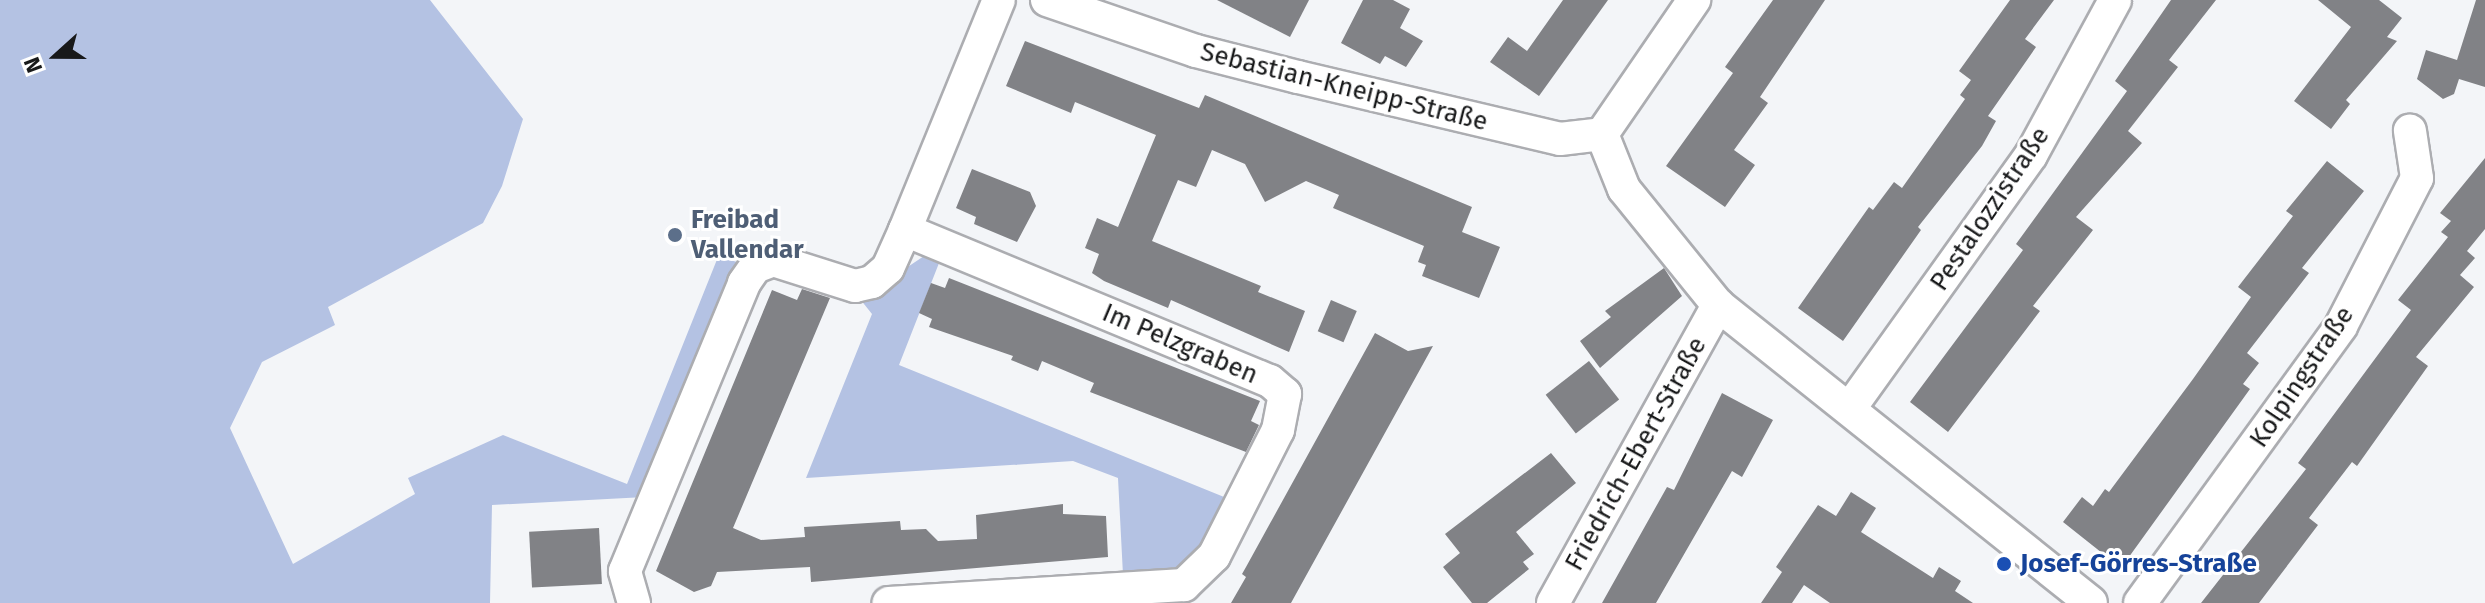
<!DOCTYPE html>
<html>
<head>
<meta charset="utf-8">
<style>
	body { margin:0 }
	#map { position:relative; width:2485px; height:603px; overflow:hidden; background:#f3f5f8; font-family:"Fira Sans",sans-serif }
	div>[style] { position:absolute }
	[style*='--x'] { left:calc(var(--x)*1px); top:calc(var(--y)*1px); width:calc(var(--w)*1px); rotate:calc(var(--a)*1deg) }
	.green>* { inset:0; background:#b4c2e3 }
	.building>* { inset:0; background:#818286; transform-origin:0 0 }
	.roads { filter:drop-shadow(2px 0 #acadb1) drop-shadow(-2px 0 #acadb1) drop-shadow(0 2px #acadb1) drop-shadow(0 -2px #acadb1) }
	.street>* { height:32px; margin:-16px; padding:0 16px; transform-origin:16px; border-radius:16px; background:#fff }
	.dots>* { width:22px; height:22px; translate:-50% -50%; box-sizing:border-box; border:4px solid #fff; border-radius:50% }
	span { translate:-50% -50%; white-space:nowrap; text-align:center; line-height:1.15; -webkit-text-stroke:6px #fff; paint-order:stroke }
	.street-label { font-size:26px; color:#18191a }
	.service-label { font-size:26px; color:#4e5e75; font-weight:700 }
	.left { translate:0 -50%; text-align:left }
	.transit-label { font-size:26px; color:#164399; font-weight:700 }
	.north { position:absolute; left:16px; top:16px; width:80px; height:80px; -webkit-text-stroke:6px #fff; paint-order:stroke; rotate:249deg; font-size:22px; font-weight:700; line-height:32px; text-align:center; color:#18191a }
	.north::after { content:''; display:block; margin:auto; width:28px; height:36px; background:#18191a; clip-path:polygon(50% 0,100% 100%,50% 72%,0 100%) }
</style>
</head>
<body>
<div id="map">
	<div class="green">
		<i style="clip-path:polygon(0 0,430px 0,523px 119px,502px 186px,483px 223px,328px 307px,335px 325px,262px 362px,230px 428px,293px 564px,415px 494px,408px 478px,503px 435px,627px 484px,718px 257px,745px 264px,645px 497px,492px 505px,490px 603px,0 603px)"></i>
		<i style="clip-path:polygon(927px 254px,941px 258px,899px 365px,1229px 499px,1193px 565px,1123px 575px,1118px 478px,1073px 461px,806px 478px,872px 314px,860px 299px)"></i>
	</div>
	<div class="building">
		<i style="clip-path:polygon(1217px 0,1309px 0,1290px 37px)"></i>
		<i style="clip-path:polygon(1363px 0,1393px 0,1410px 9px,1400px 28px,1423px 41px,1406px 67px,1385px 56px,1380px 64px,1341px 43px)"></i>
		<i style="clip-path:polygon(1563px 0,1608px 0,1539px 96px,1490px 62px,1508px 37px,1527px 51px)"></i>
		<i style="clip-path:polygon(1773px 0,1825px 0,1760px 97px,1768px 103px,1734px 150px,1755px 165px,1725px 207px,1666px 166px,1733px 73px,1725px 67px)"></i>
		<i style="clip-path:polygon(2010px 0,2054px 0,2025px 39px,2036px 47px,1988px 116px,1996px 121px,1982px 146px,1918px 227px,1921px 230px,1843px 341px,1798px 308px,1869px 207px,1873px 210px,1894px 182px,1902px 188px,1965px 99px,1960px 95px,1971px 80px,1959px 71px)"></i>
		<i style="clip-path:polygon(2171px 0,2216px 0,2169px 60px,2178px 67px,2128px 131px,2142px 143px,2076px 217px,2093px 230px,2033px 306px,2040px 311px,1948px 432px,1910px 402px,2023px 250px,2016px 244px,2127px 91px,2115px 81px)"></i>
		<i style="clip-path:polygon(2318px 0,2379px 0,2402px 18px,2387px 37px,2397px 41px,2346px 100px,2350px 104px,2331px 129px,2294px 101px,2351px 27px)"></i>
		<i style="clip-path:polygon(2476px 0,2485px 0,2485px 87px,2459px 79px,2454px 94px,2443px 99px,2417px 79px,2426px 50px,2457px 60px)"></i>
		<i style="clip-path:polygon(1025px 41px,1199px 108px,1205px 95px,1472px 207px,1462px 232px,1500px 247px,1479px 298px,1422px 276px,1426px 265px,1418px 262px,1424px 246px,1333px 208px,1339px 195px,1306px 181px,1265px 202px,1245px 164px,1212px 150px,1196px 187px,1178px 180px,1152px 241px,1261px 286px,1258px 292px,1305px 311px,1289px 352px,1171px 300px,1168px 308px,1104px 281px,1092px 273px,1099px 254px,1085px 248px,1097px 218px,1118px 227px,1156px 135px,1075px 102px,1071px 113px,1006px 86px)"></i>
		<i style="clip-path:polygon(2485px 158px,2485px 229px,2467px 251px,2475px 258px,2460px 275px,2474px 287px,2416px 357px,2428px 366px,2357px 466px,2352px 462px,2309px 518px,2318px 525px,2259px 603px,2201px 603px,2306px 469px,2298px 463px,2411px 310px,2398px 300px,2448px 237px,2441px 232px,2451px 221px,2440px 213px)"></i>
		<i style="clip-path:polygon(2327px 161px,2364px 191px,2302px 268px,2309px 273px,2247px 353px,2259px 363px,2243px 384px,2250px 389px,2121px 568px,2063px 522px,2082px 497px,2093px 506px,2105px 489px,2109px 492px,2193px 379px,2251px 297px,2238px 287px,2293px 216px,2286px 211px)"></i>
		<i style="clip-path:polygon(972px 169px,1030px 192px,1036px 206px,1017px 242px,974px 224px,976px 217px,956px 208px)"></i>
		<i style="clip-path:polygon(1664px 268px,1682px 296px,1600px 368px,1580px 341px,1611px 317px,1605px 311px)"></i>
		<i style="clip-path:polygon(949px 278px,1260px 401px,1251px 421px,1259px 425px,1246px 452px,1090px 392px,1094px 383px,1042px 361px,1038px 371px,1011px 360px,1013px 356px,929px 327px,932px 319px,919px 313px,931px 283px,945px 288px)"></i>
		<i style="clip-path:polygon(802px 289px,830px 298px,733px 528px,761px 540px,805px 537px,804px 527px,900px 521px,901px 530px,926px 529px,938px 541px,977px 539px,976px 515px,1063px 504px,1063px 514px,1106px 516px,1108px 557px,811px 582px,810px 567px,717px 572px,711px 586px,694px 592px,656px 571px,772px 290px,797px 300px)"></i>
		<i style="left:1331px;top:300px;width:28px;height:34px;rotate:23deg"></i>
		<i style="clip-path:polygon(1375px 333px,1408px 351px,1433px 346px,1291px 603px,1231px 603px,1246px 577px,1242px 574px,1246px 567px)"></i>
		<i style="left:1589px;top:361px;width:49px;height:55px;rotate:52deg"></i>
		<i style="clip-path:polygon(1722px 393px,1773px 420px,1742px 477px,1732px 471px,1656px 603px,1602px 603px,1667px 487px,1674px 490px)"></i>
		<i style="clip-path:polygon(1551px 453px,1576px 483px,1516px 532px,1534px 554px,1523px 562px,1529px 569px,1487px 603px,1472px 603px,1443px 567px,1460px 553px,1445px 534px)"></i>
		<i style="clip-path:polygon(1851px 492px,1876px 508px,1861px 532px,1933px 578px,1939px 567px,1961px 581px,1955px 591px,1973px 603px,1830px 603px,1804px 585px,1792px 603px,1761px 603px,1782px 572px,1776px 567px,1818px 505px,1836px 516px)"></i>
		<i style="left:599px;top:528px;width:56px;height:70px;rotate:87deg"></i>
	</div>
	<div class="roads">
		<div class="street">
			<i style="--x:1047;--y:0;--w:157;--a:18.9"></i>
			<i style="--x:1196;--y:51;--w:105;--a:14.3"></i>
			<i style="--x:1298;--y:77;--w:269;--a:13.3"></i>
			<i style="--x:1560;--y:139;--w:42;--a:-6.8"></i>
			<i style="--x:1602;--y:134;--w:59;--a:68.2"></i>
			<i style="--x:1624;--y:189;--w:149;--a:51"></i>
			<i style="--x:1718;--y:305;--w:477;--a:38.6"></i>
			<i style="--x:1602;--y:134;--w:163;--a:-55.5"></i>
			<i style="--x:905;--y:230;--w:248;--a:-67.8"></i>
			<i style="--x:1850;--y:408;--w:311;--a:-54.4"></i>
			<i style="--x:2031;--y:155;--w:176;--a:-61.5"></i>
			<i style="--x:634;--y:603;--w:33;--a:-106"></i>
			<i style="--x:625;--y:571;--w:312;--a:-67.5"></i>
			<i style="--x:744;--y:283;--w:19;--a:-55"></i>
			<i style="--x:755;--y:267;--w:19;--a:-21"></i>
			<i style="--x:773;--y:260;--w:86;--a:17.6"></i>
			<i style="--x:855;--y:286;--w:17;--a:-13"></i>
			<i style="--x:872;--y:282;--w:21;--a:-41"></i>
			<i style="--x:888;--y:268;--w:42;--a:-65.9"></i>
			<i style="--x:905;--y:230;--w:395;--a:22.5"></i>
			<i style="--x:1270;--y:381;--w:20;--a:41"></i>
			<i style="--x:1285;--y:394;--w:37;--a:101"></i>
			<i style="--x:1278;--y:430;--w:141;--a:116.9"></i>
			<i style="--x:1214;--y:556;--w:42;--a:136"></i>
			<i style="--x:1184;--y:585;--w:296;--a:176.5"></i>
			<i style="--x:1553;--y:603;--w:341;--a:-61"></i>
			<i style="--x:2140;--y:603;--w:342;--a:-54"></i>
			<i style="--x:2341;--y:326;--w:166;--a:-62.8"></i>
			<i style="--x:2417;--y:178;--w:48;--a:-98.5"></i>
		</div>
	</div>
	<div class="dots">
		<i style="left:675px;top:235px;background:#5c6f8a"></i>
		<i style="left:2004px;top:564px;background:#1a4fb4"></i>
	</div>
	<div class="street-label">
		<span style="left:1344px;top:87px;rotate:14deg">Sebastian-Kneipp-Straße</span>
		<span style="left:1990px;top:209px;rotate:-56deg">Pestalozzistraße</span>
		<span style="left:1180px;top:344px;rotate:23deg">Im Pelzgraben</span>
		<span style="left:2302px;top:377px;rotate:-56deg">Kolpingstraße</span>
		<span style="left:1636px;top:454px;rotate:-61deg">Friedrich-Ebert-Straße</span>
	</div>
	<div class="service-label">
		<span class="left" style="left:691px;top:235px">Freibad<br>Vallendar</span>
	</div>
	<div class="transit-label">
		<span class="left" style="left:2020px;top:564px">Josef-Görres-Straße</span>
	</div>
	<div class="north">N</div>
</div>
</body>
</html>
